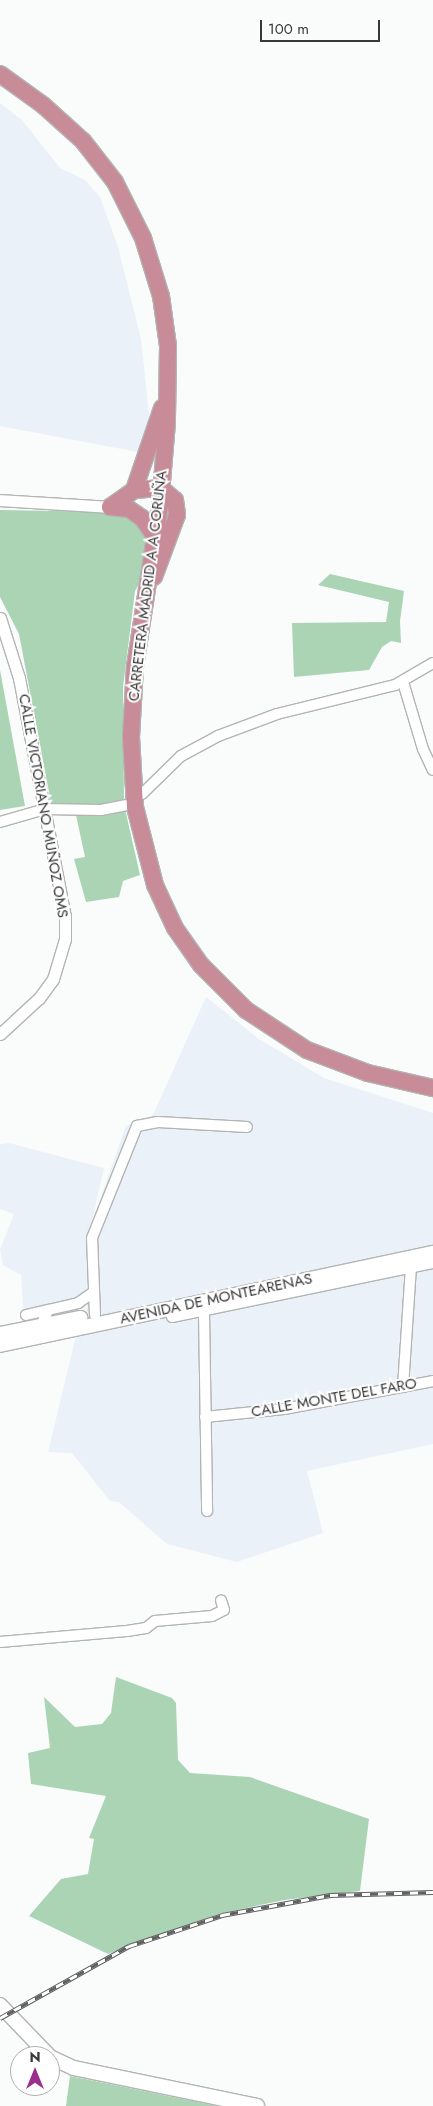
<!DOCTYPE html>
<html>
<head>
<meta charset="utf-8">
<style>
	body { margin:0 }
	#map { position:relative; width:433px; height:2106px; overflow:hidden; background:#fafbfb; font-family:Jost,sans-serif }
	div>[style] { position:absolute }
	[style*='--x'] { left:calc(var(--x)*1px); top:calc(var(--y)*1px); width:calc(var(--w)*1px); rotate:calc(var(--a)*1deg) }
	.built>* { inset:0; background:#ebf1f8 }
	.green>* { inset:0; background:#aad4b4 }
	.roads { filter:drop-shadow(1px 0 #b3b4b4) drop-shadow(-1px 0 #b3b4b4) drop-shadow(0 1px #b3b4b4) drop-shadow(0 -1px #b3b4b4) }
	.minor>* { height:10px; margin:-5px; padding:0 5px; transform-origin:5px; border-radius:5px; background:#fff }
	.tertiary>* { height:11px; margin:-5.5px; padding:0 5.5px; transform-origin:5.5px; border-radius:5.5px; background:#fff }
	.secondary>* { height:14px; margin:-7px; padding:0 7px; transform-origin:7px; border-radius:7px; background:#fff }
	.trunk>* { height:16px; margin:-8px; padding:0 8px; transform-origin:8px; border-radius:8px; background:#c78c98 }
	.rail>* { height:4.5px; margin-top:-2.25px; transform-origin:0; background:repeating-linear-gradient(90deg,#fff 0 8px,#616161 0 16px); box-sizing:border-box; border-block:1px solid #616161 }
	span { translate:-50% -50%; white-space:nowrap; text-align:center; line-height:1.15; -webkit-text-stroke:4px #fff; paint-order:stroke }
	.street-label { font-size:15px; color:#383838 }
	.north { position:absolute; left:10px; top:2046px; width:50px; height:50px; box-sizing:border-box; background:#fff; border:1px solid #afafaf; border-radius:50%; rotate:0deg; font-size:14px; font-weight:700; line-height:20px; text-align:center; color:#383838 }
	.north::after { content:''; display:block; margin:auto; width:18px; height:22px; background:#9b2f8f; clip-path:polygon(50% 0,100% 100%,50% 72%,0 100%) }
	.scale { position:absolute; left:260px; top:20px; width:120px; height:22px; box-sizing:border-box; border:2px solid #383838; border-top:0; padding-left:6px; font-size:15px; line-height:18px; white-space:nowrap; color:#383838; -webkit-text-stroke:4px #fff; paint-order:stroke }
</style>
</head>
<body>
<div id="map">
	<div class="built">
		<i style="clip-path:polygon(0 103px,22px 120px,60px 168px,85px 180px,100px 197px,118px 247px,141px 339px,150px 425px,138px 452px,0 426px)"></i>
		<i style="clip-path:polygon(206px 997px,259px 1039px,324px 1078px,433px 1113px,433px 1444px,307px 1471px,323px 1533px,237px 1562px,167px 1544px,119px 1502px,110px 1501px,72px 1453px,48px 1452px,75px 1340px,87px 1309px,88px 1236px,86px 1308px,24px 1321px,21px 1275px,3px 1265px,0 1250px,14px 1214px,0 1209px,0 1144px,9px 1143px,104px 1168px,91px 1225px,126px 1126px,153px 1115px)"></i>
	</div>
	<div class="green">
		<i style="clip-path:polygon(0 510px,119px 512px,147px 528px,144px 576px,135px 591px,123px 687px,124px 801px,93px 809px,52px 808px,19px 634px,0 597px)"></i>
		<i style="clip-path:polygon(330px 574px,404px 591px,400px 621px,401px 643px,391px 641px,382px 647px,369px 670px,294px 677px,292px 623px,386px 622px,389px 602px,318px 585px)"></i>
		<i style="clip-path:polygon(0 670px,25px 806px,0 810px)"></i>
		<i style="clip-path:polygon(125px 809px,140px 875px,123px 881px,119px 897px,86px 902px,74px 859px,85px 857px,76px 815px)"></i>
		<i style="clip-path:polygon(116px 1677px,172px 1698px,176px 1703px,178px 1760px,190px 1773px,250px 1777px,369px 1819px,360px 1891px,284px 1900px,218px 1914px,108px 1954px,29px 1916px,61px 1879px,88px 1874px,94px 1839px,89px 1838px,106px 1796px,31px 1784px,28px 1753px,50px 1748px,44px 1697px,75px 1727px,102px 1724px,111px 1713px)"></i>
		<i style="clip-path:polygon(70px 2076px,217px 2106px,66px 2106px)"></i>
	</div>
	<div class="roads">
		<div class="minor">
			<i style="--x:403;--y:682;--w:70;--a:73.4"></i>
			<i style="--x:423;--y:749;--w:23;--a:65"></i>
			<i style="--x:142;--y:794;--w:54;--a:-44.3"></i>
			<i style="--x:181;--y:756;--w:42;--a:-28.4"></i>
			<i style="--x:218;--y:736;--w:63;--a:-20.4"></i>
			<i style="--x:277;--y:714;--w:122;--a:-13.8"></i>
			<i style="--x:395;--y:685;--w:44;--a:-30.1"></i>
			<i style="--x:0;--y:822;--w:47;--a:-16.1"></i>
			<i style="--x:45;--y:809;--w:56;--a:1"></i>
			<i style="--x:101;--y:810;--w:25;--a:-11"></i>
			<i style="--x:204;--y:1312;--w:199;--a:89.1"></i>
			<i style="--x:26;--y:1315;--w:23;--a:-13"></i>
			<i style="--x:95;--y:1315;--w:77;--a:-92.2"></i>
			<i style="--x:92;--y:1238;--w:121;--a:-68.1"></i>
			<i style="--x:137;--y:1126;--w:21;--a:-11"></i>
			<i style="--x:158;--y:1122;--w:89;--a:3.2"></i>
			<i style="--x:172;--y:1317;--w:267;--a:-11.7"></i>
			<i style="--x:41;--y:1326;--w:17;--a:-66"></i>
			<i style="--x:48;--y:1310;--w:31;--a:-13"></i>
			<i style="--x:78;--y:1303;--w:19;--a:-35"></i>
			<i style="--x:403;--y:1387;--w:119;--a:-86.2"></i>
			<i style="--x:205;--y:1417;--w:79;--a:-5.8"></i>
			<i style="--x:284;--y:1409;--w:152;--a:-10.6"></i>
			<i style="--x:0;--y:1642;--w:127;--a:-5"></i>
			<i style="--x:127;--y:1631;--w:19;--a:-9"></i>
			<i style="--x:146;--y:1628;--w:11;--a:-38"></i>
			<i style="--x:155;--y:1621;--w:57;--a:-5"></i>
			<i style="--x:212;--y:1616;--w:13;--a:-27"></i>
			<i style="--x:224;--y:1610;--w:10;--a:-107"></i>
		</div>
		<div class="tertiary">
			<i style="--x:0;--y:500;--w:110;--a:3.6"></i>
			<i style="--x:0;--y:618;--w:63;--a:72.4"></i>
			<i style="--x:19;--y:678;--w:242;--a:79.1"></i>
			<i style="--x:65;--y:916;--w:23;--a:90"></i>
			<i style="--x:65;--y:939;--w:42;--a:106.7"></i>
			<i style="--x:53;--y:979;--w:24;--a:126"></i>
			<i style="--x:39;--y:998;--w:53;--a:137.3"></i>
		</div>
		<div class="secondary">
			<i style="--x:0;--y:1334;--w:82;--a:-11.3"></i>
			<i style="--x:0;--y:1345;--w:443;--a:-12"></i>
			<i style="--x:0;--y:2005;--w:71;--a:46.1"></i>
			<i style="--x:50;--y:2057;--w:26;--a:25"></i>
			<i style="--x:74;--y:2068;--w:187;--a:11.7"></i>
		</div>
		<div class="trunk">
			<i style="--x:0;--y:74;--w:53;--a:35.8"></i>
			<i style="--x:43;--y:105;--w:54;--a:42"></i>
			<i style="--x:83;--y:141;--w:52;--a:52"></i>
			<i style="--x:115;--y:182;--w:63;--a:63.4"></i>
			<i style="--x:143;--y:238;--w:61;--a:72.8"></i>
			<i style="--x:161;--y:296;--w:50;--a:82"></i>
			<i style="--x:168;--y:346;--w:76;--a:90.8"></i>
			<i style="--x:167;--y:422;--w:83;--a:94.8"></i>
			<i style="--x:160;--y:505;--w:163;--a:98.8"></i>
			<i style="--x:135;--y:666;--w:71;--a:93.2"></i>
			<i style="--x:131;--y:737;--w:70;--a:86.7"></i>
			<i style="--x:135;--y:807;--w:81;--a:75.6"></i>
			<i style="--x:155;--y:885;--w:47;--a:65.1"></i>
			<i style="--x:175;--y:928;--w:45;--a:54.9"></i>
			<i style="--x:201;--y:965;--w:64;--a:45"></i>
			<i style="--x:246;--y:1010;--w:73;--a:33.3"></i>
			<i style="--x:307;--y:1050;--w:65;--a:20.7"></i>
			<i style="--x:368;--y:1073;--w:67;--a:13"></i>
			<i style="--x:134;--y:490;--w:27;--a:-4"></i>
			<i style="--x:161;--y:488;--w:18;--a:41"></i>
			<i style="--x:175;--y:500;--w:15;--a:82"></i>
			<i style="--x:177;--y:515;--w:66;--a:110.4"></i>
			<i style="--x:110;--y:507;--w:29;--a:-35"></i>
			<i style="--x:134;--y:490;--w:87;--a:-71.1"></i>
			<i style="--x:110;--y:507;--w:19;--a:6"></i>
			<i style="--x:129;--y:509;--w:16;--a:35"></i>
			<i style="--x:142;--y:518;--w:21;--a:55"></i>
		</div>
	</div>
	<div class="rail">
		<i style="--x:0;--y:2018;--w:148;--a:-29.2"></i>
		<i style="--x:129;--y:1946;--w:98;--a:-18.4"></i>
		<i style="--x:222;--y:1915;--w:110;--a:-10.5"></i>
		<i style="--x:330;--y:1895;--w:103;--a:-1.7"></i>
	</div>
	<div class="street-label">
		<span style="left:148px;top:586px;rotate:-83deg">CARRETERA MADRID A A CORUÑA</span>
		<span style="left:43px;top:806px;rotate:80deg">CALLE VICTORIANO MUÑOZ OMS</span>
		<span style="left:216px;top:1299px;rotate:-12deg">AVENIDA DE MONTEARENAS</span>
		<span style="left:334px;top:1398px;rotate:-10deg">CALLE MONTE DEL FARO</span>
	</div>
	<div class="north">N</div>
	<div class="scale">100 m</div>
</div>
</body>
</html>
